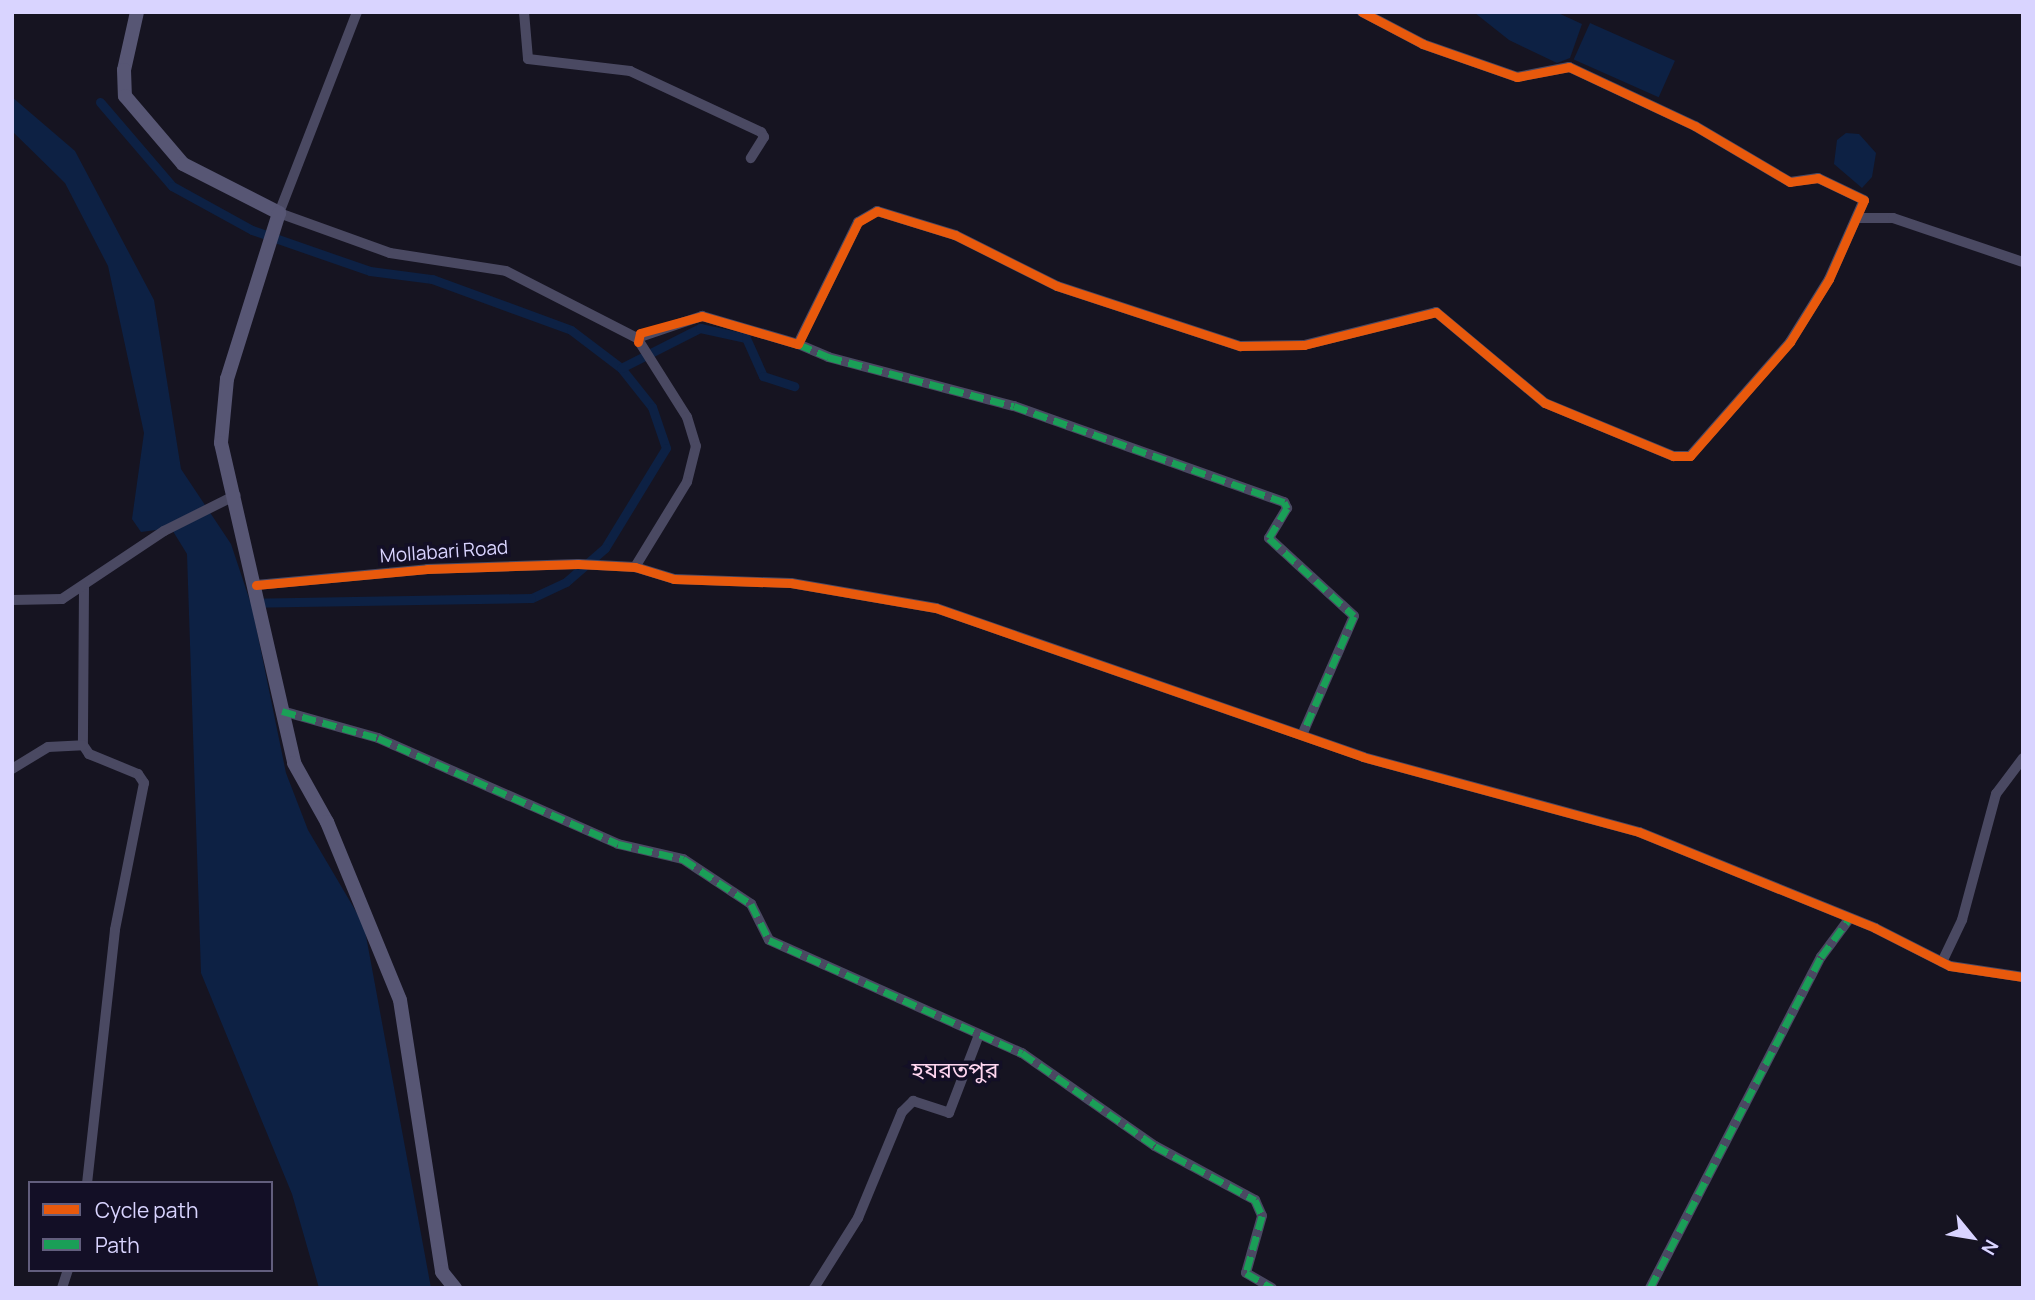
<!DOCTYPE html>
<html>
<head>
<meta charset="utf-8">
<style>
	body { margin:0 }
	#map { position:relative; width:2035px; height:1300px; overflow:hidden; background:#161421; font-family:Manrope,"Noto Sans Bengali",sans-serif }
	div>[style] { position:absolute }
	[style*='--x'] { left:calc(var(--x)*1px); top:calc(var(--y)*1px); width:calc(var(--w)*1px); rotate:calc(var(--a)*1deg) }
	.water>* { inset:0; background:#0d2144; transform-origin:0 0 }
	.canal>* { height:9px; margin:-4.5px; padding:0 4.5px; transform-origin:4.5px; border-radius:4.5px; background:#0d2144 }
	.street>* { height:10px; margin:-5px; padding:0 5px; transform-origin:5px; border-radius:5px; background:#4a4962 }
	.secondary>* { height:14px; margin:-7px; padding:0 7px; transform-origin:7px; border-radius:7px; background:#575674 }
	.quiet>* { height:7px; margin-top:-3.5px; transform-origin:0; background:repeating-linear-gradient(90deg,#1a9f57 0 14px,transparent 0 21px) }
	.cycleway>* { height:9px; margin:-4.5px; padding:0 4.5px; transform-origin:4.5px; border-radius:4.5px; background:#e8590c }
	span { translate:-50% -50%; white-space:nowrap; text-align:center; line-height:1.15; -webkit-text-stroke:7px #130f26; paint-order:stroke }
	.street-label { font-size:19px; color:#d9d4ff }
	.quarter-label { font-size:23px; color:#ffd6f0 }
	.frame { position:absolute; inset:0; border:14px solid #d9d4ff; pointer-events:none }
	.legend { position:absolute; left:28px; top:1181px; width:245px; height:91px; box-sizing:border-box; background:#130f26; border:2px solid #625e7d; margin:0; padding:9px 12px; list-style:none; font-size:21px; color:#d9d4ff }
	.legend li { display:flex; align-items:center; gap:14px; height:35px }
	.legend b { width:35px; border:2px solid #625e7d }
	.north { position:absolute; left:1937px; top:1202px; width:70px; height:70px; -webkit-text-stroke:5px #130f26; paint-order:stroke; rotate:120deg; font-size:19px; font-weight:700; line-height:28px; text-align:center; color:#d9d4ff }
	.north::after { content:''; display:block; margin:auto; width:24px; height:32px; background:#d9d4ff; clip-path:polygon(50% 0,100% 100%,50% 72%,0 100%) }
</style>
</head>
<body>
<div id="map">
	<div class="water">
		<i style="clip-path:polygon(1556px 12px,1582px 24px,1570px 58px,1557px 63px,1509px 40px,1475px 13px)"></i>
		<i style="left:1590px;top:23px;width:93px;height:40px;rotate:24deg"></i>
		<i style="clip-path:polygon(12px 97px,75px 151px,154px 300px,181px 469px,231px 544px,252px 607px,286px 773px,308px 830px,364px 925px,431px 1288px,319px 1288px,292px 1194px,201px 973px,187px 554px,171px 528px,141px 532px,132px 519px,144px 433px,108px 266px,65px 183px,12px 131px)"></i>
		<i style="clip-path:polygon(1846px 133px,1859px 134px,1876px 153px,1872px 177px,1862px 188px,1834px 164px,1837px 140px)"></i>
	</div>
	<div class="canal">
		<i style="--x:100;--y:102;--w:111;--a:49.4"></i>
		<i style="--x:172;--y:186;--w:91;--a:28.8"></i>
		<i style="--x:252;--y:230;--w:125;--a:19.2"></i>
		<i style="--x:370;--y:271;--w:63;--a:7.4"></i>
		<i style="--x:432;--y:279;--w:148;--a:20.1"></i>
		<i style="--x:571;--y:330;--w:63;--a:37.2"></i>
		<i style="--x:621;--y:368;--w:50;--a:51.5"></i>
		<i style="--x:652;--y:407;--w:43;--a:71.1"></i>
		<i style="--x:666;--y:448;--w:117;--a:121.4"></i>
		<i style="--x:605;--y:548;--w:52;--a:138.9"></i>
		<i style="--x:566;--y:582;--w:38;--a:155"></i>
		<i style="--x:531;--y:598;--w:278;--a:179"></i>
		<i style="--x:621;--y:368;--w:89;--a:-26.9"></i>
		<i style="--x:700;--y:328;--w:47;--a:12.3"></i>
		<i style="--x:746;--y:338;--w:42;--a:65.9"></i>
		<i style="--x:763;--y:376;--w:33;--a:18"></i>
	</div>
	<div class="street">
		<i style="--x:357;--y:12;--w:216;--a:111.2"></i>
		<i style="--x:279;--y:213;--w:118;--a:19.8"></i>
		<i style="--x:390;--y:253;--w:117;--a:8.8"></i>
		<i style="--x:506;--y:271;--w:147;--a:27.1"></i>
		<i style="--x:637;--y:338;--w:93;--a:57.7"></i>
		<i style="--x:687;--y:417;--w:30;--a:73"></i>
		<i style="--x:696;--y:446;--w:37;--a:104"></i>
		<i style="--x:687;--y:482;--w:100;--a:121.5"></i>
		<i style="--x:524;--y:12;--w:47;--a:85.1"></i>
		<i style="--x:528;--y:59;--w:103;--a:6.7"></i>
		<i style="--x:630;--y:71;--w:145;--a:25"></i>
		<i style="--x:761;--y:132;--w:6;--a:59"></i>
		<i style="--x:764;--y:137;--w:25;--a:122"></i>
		<i style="--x:1857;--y:218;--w:36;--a:0"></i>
		<i style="--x:1893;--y:218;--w:137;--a:18.7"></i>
		<i style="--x:637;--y:338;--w:69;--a:-18.7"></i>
		<i style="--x:702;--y:316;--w:100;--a:16.3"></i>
		<i style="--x:798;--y:344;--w:136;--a:-63.8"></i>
		<i style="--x:858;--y:222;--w:22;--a:-30"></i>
		<i style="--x:877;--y:211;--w:82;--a:17.1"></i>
		<i style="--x:955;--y:235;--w:114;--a:26.6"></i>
		<i style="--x:1057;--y:286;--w:193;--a:18.2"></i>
		<i style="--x:1240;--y:346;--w:64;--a:-0.9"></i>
		<i style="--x:1304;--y:345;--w:136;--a:-14"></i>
		<i style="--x:1436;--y:312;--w:142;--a:39.9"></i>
		<i style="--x:1545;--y:403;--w:139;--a:22.5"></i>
		<i style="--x:1673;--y:456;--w:17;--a:0"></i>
		<i style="--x:1690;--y:456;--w:152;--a:-48.7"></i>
		<i style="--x:1790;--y:342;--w:74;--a:-58.2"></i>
		<i style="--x:1829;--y:279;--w:86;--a:-66.1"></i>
		<i style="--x:1864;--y:200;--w:51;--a:-154.4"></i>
		<i style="--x:1818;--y:178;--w:28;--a:172"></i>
		<i style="--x:1790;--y:182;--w:110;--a:-149.5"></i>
		<i style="--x:1695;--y:126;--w:139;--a:-154.9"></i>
		<i style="--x:1569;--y:67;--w:53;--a:169.1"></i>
		<i style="--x:1517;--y:77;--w:100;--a:-160.7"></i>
		<i style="--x:1423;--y:44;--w:69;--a:-152.3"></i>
		<i style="--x:798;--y:344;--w:33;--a:23"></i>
		<i style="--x:828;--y:357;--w:192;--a:14.8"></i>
		<i style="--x:1014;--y:406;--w:287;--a:19.6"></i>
		<i style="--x:1284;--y:502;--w:7;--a:63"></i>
		<i style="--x:1287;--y:508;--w:35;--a:121"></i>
		<i style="--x:1269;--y:538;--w:115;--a:42.5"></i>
		<i style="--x:1354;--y:616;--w:128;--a:113.6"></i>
		<i style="--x:256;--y:585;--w:172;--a:-5.3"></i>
		<i style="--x:427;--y:569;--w:151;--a:-1.9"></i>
		<i style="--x:578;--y:564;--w:57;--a:3"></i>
		<i style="--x:635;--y:567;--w:41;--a:17.1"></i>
		<i style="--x:674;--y:579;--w:117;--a:2"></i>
		<i style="--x:791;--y:583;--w:147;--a:9.8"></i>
		<i style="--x:936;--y:608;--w:452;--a:19.2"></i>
		<i style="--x:1363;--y:757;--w:286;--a:15.2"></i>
		<i style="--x:1639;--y:832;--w:255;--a:22.1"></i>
		<i style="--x:1875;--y:928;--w:84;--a:26.9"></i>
		<i style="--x:1950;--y:966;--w:74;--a:8.6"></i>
		<i style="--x:84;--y:587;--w:158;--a:90.4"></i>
		<i style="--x:83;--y:745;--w:11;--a:56"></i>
		<i style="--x:89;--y:754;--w:53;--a:22.2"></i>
		<i style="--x:138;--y:774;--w:11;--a:56"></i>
		<i style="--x:144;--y:783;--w:150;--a:101.2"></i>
		<i style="--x:115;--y:930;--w:255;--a:96.3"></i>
		<i style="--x:12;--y:600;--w:50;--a:-1.1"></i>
		<i style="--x:62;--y:599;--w:123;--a:-33.7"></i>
		<i style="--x:164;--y:531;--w:80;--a:-26.6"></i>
		<i style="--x:282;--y:711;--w:100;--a:15.7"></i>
		<i style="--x:378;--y:738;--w:262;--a:23.8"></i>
		<i style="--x:618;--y:844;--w:67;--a:13"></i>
		<i style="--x:683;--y:859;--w:82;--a:33.5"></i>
		<i style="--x:751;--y:904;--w:40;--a:63.4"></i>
		<i style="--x:769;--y:940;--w:277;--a:24.1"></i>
		<i style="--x:1022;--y:1053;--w:162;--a:35"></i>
		<i style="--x:1155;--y:1146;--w:114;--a:28.4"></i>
		<i style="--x:1255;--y:1200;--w:17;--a:66"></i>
		<i style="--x:1262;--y:1216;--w:59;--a:105.7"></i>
		<i style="--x:1246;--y:1273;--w:30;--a:30"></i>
		<i style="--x:12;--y:769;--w:42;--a:-31.4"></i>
		<i style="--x:48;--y:747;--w:35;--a:-3"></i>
		<i style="--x:1942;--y:962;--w:47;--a:-64.5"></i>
		<i style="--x:1962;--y:920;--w:131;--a:-74.9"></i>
		<i style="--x:1996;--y:794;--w:45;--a:-53.1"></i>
		<i style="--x:62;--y:1288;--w:19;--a:-72"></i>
		<i style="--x:814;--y:1288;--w:83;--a:-57.8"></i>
		<i style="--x:858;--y:1218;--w:115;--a:-67.5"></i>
		<i style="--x:902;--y:1112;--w:16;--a:-45"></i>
		<i style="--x:913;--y:1101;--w:38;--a:18"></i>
		<i style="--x:949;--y:1113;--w:84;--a:-69"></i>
		<i style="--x:1650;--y:1288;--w:373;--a:-62.7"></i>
		<i style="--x:1821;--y:957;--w:47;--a:-53.6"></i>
	</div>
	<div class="secondary">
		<i style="--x:137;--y:12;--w:59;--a:102.6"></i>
		<i style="--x:124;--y:70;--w:26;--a:88"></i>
		<i style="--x:125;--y:96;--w:89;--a:49.5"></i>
		<i style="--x:183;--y:164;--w:108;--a:27"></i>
		<i style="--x:279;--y:213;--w:174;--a:107.4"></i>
		<i style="--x:227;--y:379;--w:64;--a:95.4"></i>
		<i style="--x:221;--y:443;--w:328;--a:77.1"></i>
		<i style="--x:294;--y:763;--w:68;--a:60.8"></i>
		<i style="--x:327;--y:822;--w:192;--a:67.7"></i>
		<i style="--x:400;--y:1000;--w:275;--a:81.2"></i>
		<i style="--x:442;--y:1272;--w:21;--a:51"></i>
	</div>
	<div class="quiet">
		<i style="--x:798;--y:344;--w:33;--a:23"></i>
		<i style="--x:828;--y:357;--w:192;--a:14.8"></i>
		<i style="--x:1014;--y:406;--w:287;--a:19.6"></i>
		<i style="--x:1284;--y:502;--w:7;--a:63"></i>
		<i style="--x:1287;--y:508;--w:35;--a:121"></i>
		<i style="--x:1269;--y:538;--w:115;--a:42.5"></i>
		<i style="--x:1354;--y:616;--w:128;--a:113.6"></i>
		<i style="--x:282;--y:711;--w:100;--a:15.7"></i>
		<i style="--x:378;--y:738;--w:262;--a:23.8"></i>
		<i style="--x:618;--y:844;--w:67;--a:13"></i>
		<i style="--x:683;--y:859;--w:82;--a:33.5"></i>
		<i style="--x:751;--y:904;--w:40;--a:63.4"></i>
		<i style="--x:769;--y:940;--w:277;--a:24.1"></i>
		<i style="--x:1022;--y:1053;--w:162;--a:35"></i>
		<i style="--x:1155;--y:1146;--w:114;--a:28.4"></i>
		<i style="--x:1255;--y:1200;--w:17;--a:66"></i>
		<i style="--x:1262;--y:1216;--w:59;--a:105.7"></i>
		<i style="--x:1246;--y:1273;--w:30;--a:30"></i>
		<i style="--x:1650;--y:1288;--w:373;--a:-62.7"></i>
		<i style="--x:1821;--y:957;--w:47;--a:-53.6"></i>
	</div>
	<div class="cycleway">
		<i style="--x:638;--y:342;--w:9;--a:-77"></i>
		<i style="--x:640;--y:333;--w:64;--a:-15.3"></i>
		<i style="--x:702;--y:316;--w:100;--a:16.3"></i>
		<i style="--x:798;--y:344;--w:136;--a:-63.8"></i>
		<i style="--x:858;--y:222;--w:22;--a:-30"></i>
		<i style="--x:877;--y:211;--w:82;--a:17.1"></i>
		<i style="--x:955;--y:235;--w:114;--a:26.6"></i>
		<i style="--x:1057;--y:286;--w:193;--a:18.2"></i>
		<i style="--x:1240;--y:346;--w:64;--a:-0.9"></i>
		<i style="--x:1304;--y:345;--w:136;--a:-14"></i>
		<i style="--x:1436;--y:312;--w:142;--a:39.9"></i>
		<i style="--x:1545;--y:403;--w:139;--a:22.5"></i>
		<i style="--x:1673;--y:456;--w:17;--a:0"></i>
		<i style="--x:1690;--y:456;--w:152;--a:-48.7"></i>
		<i style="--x:1790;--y:342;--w:74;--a:-58.2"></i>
		<i style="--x:1829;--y:279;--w:86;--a:-66.1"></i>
		<i style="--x:1864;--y:200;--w:51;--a:-154.4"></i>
		<i style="--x:1818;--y:178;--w:28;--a:172"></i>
		<i style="--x:1790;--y:182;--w:110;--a:-149.5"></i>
		<i style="--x:1695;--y:126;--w:139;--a:-154.9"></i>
		<i style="--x:1569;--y:67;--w:53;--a:169.1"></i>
		<i style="--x:1517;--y:77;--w:100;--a:-160.7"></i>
		<i style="--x:1423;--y:44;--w:69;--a:-152.3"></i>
		<i style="--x:256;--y:585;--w:172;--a:-5.3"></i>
		<i style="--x:427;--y:569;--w:151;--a:-1.9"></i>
		<i style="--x:578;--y:564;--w:57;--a:3"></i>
		<i style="--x:635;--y:567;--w:41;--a:17.1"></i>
		<i style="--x:674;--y:579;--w:117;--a:2"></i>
		<i style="--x:791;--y:583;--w:147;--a:9.8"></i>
		<i style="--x:936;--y:608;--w:452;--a:19.2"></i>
		<i style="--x:1363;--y:757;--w:286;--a:15.2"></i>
		<i style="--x:1639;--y:832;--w:255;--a:22.1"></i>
		<i style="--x:1875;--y:928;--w:84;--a:26.9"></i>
		<i style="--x:1950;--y:966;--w:74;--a:8.6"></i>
	</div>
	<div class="street-label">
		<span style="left:444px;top:552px;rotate:-4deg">Mollabari Road</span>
	</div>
	<div class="quarter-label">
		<span style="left:955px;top:1069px">হযরতপুর</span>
	</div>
	<div class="frame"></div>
	<ul class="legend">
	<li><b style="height:9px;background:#e8590c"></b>Cycle path</li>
	<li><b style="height:9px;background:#1a9f57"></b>Path</li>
	</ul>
	<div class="north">N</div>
</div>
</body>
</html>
